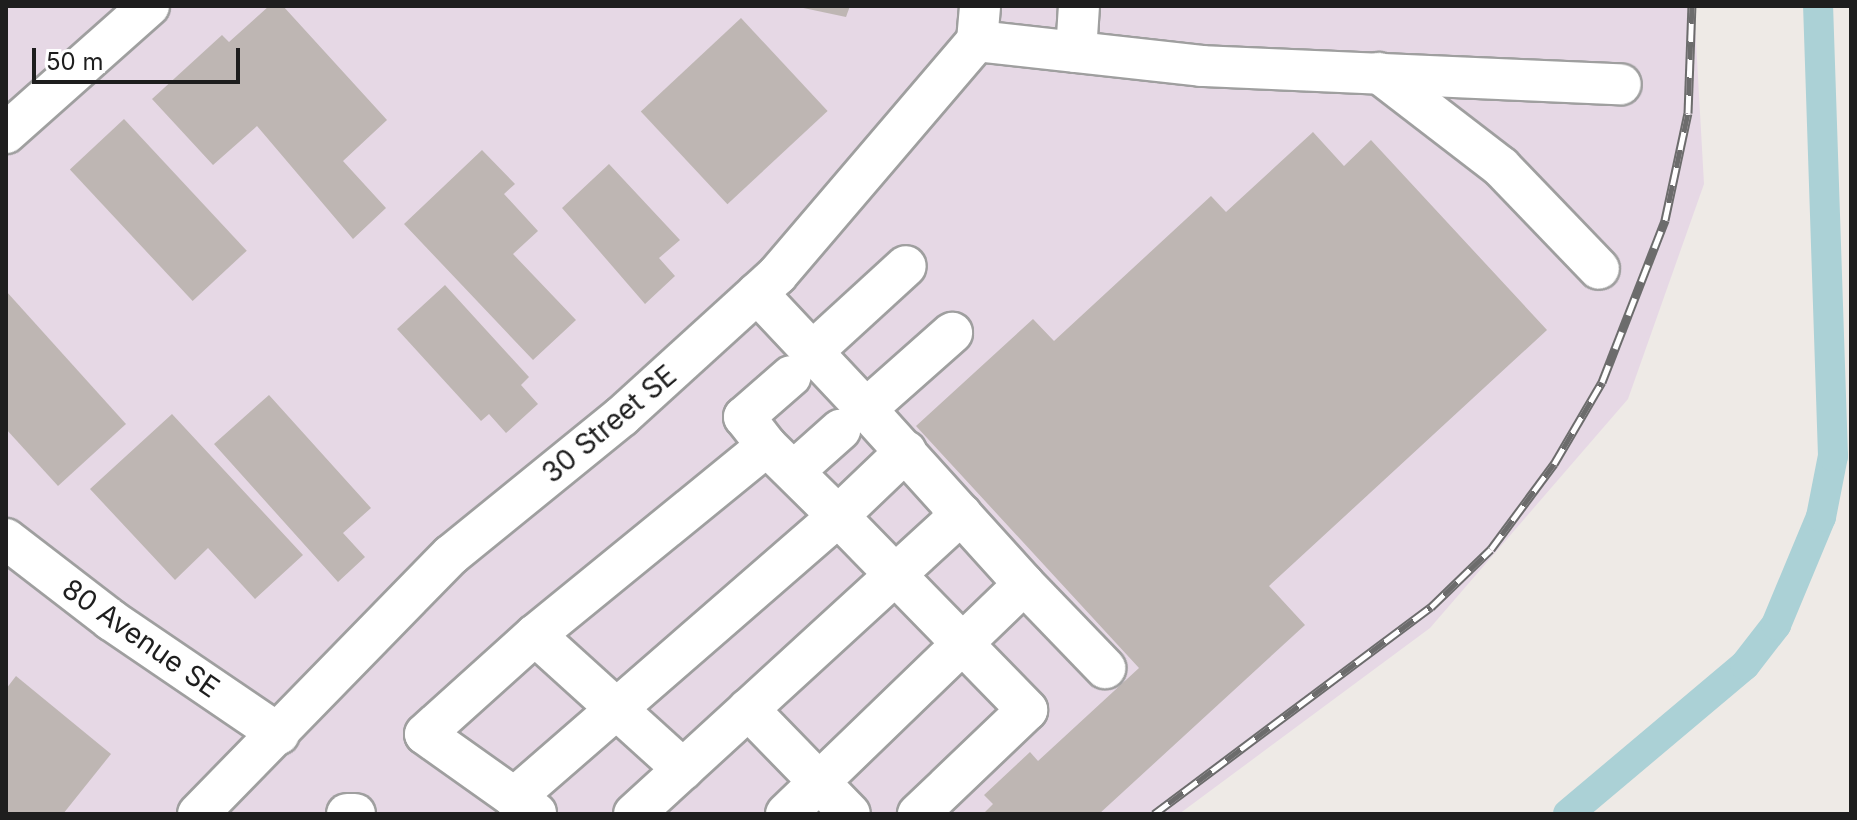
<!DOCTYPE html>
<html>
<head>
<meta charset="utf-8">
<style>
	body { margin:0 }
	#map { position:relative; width:1857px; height:820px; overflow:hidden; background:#eeeae6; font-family:Inter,sans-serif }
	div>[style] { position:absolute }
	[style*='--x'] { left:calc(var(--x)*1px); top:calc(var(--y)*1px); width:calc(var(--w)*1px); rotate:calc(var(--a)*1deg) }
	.industrial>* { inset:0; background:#e6d8e5 }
	.canal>* { height:30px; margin:-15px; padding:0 15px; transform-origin:15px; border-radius:15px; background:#abd1d6 }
	.building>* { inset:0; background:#beb6b3; transform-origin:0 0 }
	.roads { filter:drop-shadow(2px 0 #9f9f9f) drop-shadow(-2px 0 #9f9f9f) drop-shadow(0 2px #9f9f9f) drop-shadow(0 -2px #9f9f9f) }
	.minor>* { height:40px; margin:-20px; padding:0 20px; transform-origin:20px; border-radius:20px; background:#fff }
	.rail>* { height:9px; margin-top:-4.5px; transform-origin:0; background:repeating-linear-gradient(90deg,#fff 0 18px,#6c6c6c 0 36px); box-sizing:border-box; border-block:2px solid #6c6c6c }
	span { translate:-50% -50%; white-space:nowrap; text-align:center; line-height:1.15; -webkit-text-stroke:6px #fff; paint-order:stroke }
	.street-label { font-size:28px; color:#1e1e1e }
	.frame { position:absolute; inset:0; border:8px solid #1e1e1e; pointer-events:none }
	.scale { position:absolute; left:32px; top:48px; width:208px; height:36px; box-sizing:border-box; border:4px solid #1e1e1e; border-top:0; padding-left:10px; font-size:24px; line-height:28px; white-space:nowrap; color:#1e1e1e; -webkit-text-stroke:6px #fff; paint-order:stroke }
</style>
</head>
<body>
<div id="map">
	<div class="industrial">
		<i style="clip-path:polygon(6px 6px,1694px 6px,1704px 184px,1628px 399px,1430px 628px,1179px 814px,6px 814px)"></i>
	</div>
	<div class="canal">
		<i style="--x:1568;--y:814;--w:231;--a:-40.1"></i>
		<i style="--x:1745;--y:665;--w:51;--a:-52.2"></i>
		<i style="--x:1776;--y:625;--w:117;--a:-67.4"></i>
		<i style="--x:1821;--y:517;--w:62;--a:-78.9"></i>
		<i style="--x:1833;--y:456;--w:450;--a:-91.9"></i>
	</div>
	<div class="building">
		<i style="clip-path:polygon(269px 6px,283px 6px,387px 120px,343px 161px,386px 208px,353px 239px,257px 126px,213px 165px,152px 99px,222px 35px,229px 42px)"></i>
		<i style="clip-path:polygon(794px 6px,850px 6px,846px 17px)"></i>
		<i style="left:741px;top:18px;width:127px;height:137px;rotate:47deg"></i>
		<i style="left:124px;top:119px;width:180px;height:74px;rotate:47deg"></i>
		<i style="clip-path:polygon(1313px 132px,1344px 166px,1371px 140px,1547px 330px,1269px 586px,1305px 625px,1099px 814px,983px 814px,993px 804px,984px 795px,1030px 752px,1038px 761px,1139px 668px,916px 426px,1033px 319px,1054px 341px,1211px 196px,1226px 212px)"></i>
		<i style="clip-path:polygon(482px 150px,515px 184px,504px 194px,538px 231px,513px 254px,576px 320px,533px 360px,404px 224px)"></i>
		<i style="clip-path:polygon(609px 164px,680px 240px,659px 258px,675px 276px,645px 304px,562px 208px)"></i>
		<i style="clip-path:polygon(445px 285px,529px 377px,521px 385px,538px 404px,506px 433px,489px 414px,481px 421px,397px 329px)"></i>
		<i style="clip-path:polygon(6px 291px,126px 424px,58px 486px,6px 429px)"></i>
		<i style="clip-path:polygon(269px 395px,371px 508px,343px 533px,365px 557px,338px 582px,214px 444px)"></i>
		<i style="clip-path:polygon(172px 414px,303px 555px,255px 599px,208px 548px,175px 580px,90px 489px)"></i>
		<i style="clip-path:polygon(16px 676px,111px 754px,63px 814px,6px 814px,6px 689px)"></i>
	</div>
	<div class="roads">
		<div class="minor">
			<i style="--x:977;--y:41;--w:226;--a:6.3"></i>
			<i style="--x:1202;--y:66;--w:419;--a:2.5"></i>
			<i style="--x:1076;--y:52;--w:46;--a:-86.3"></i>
			<i style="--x:1379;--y:73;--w:154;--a:37.6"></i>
			<i style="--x:1501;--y:167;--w:141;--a:46.1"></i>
			<i style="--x:6;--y:133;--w:191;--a:-41.6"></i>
			<i style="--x:757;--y:293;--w:159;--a:46.8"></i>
			<i style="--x:866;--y:409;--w:115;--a:-41.5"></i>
			<i style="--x:812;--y:352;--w:127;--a:-42.5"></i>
			<i style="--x:767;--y:446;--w:37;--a:-128"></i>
			<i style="--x:744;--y:417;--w:62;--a:-41.1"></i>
			<i style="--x:794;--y:471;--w:62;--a:-41.7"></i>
			<i style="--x:6;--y:539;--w:133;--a:37.6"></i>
			<i style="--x:111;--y:620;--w:203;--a:34.2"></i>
			<i style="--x:1024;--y:584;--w:117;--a:46"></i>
			<i style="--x:535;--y:635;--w:200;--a:42.2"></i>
			<i style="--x:748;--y:709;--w:146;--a:45.8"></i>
			<i style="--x:514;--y:798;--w:430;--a:-41"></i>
			<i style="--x:838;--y:516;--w:271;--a:45.7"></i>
			<i style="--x:1027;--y:710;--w:151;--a:136.3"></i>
			<i style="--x:536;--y:813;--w:136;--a:-144.6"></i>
			<i style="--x:425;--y:734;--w:148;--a:-42"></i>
			<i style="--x:535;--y:635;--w:299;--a:-39.2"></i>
			<i style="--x:767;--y:446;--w:100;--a:44.6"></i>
			<i style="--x:838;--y:516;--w:94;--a:-43.7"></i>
			<i style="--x:198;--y:814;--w:362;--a:-45.7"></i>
			<i style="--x:451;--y:555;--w:220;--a:-39.1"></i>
			<i style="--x:622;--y:416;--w:210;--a:-42.3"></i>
			<i style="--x:777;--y:275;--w:308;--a:-49.5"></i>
			<i style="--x:977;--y:41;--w:35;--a:-85"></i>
			<i style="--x:347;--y:814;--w:8;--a:0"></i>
			<i style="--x:634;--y:814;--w:444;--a:-42.5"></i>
			<i style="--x:786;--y:814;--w:331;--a:-44"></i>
			<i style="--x:1024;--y:584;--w:236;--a:-132.1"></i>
		</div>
	</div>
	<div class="rail">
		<i style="--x:1154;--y:814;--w:346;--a:-36.8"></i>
		<i style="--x:1431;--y:607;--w:83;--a:-44"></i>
		<i style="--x:1491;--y:549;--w:106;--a:-53.5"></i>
		<i style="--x:1554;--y:464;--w:95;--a:-59.7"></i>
		<i style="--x:1602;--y:382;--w:174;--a:-68.7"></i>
		<i style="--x:1665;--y:220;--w:109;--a:-77.9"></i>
		<i style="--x:1688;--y:113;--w:107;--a:-87.9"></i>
	</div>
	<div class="street-label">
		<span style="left:609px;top:424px;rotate:-40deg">30 Street SE</span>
		<span style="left:141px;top:638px;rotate:35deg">80 Avenue SE</span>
	</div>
	<div class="frame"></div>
	<div class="scale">50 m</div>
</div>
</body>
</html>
